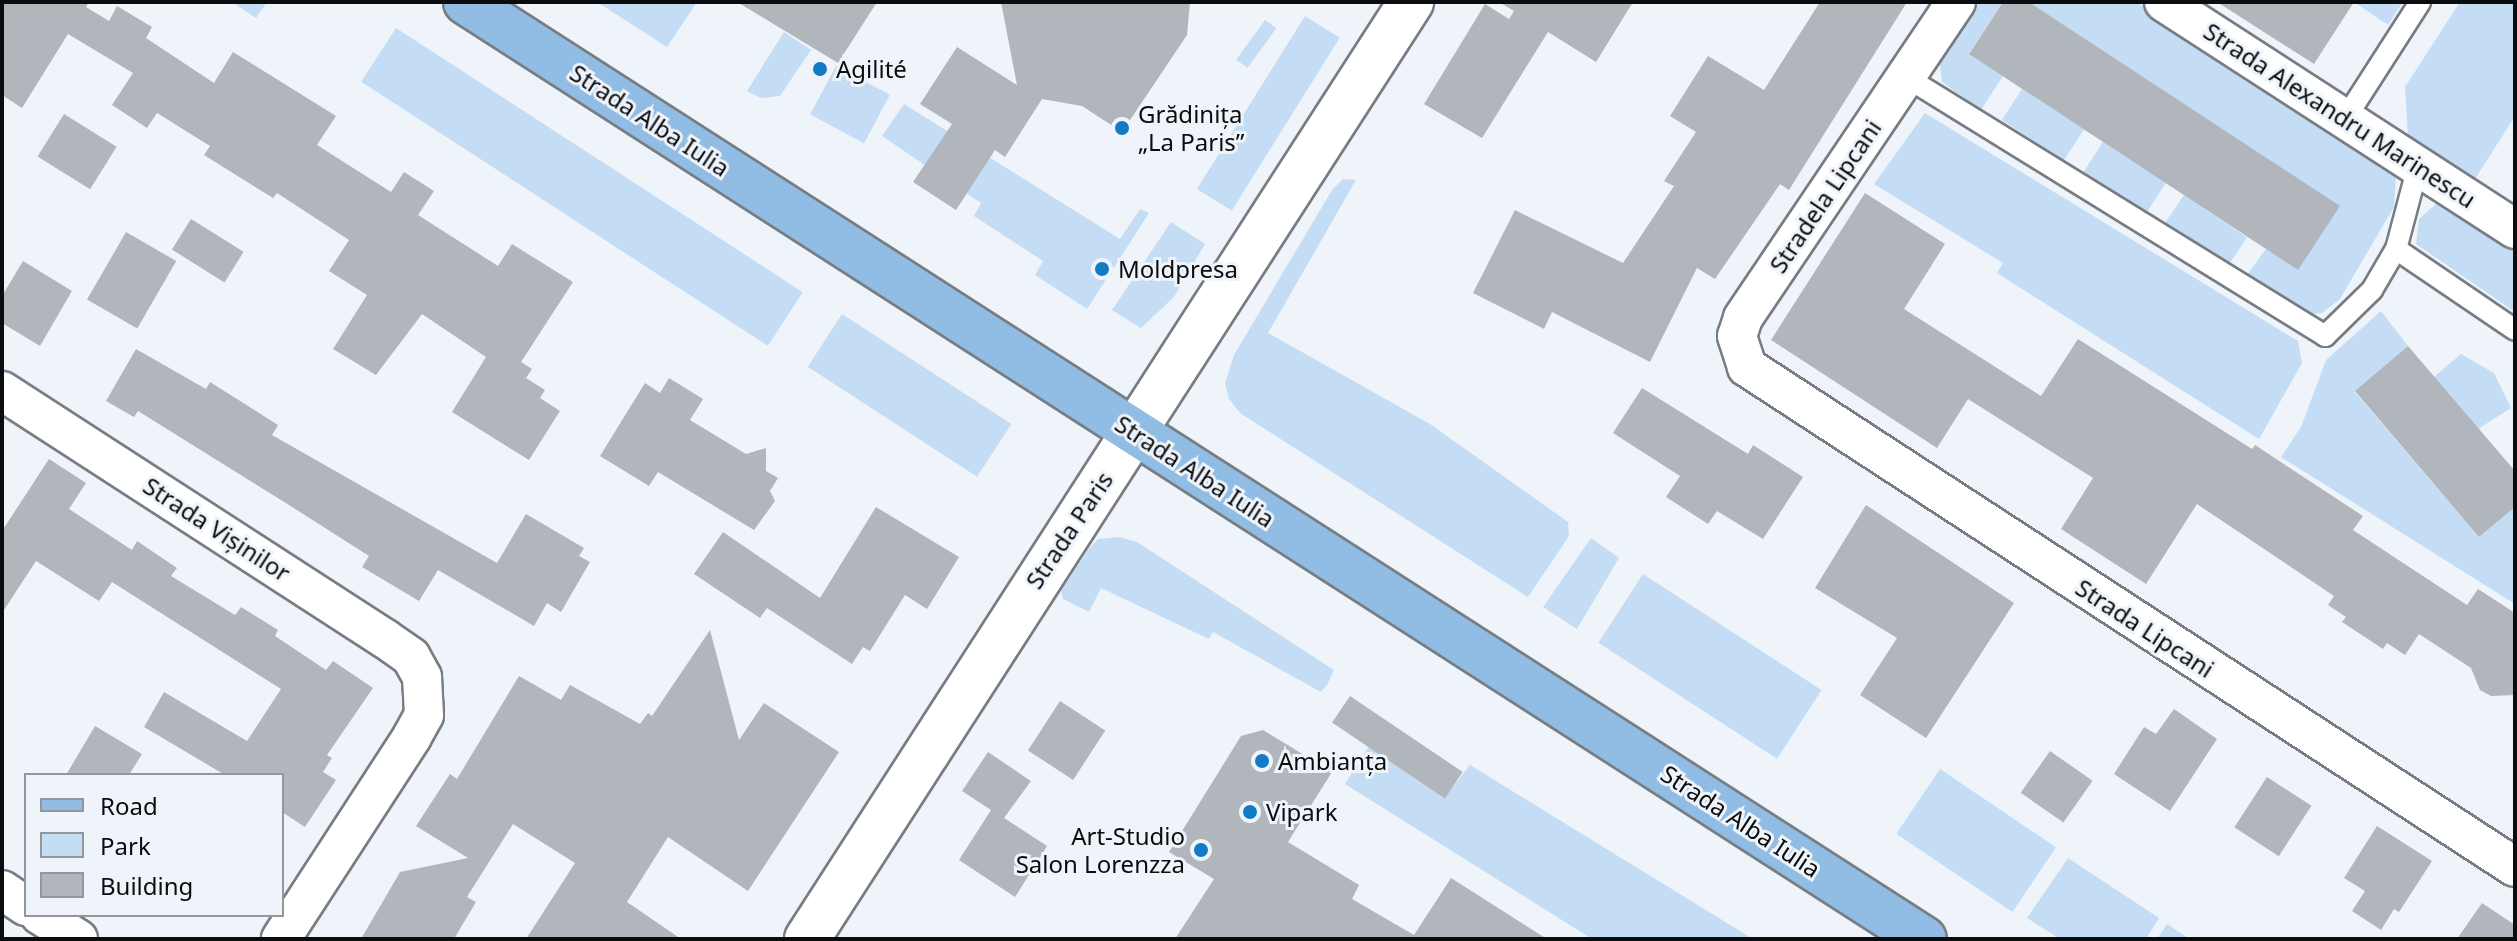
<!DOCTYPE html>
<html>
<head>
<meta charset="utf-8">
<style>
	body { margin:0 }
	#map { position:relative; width:2517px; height:941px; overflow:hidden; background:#eef4fa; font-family:"Noto Sans",sans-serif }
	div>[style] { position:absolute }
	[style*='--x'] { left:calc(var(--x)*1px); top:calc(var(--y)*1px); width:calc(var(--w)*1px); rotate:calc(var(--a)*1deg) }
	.green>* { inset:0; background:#c4ddf5; transform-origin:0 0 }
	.building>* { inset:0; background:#b0b6bc; transform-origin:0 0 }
	.roads { filter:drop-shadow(2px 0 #787d83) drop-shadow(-2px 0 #787d83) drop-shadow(0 2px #787d83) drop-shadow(0 -2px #787d83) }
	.service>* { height:20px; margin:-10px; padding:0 10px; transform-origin:10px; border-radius:10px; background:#fff }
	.minor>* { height:38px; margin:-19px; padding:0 19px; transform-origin:19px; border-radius:19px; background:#fff }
	.tertiary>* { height:44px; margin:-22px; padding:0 22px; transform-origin:22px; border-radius:22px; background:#fff }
	.primary>* { height:44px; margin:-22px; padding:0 22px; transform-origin:22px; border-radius:22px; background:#91bde4 }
	.dots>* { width:22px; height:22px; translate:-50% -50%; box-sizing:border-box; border:4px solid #eef4fa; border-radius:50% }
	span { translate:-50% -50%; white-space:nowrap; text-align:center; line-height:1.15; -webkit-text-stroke:6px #eef4fa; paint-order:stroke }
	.poi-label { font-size:24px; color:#0a0c0e }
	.left { translate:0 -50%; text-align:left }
	.right { translate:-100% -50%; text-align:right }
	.street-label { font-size:24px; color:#0a0c0e }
	.frame { position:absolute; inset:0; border:4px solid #0a0c0e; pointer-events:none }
	.legend { position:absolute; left:24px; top:773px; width:260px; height:144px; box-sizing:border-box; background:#eef4fa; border:2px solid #93979c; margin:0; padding:10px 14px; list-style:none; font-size:24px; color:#0a0c0e }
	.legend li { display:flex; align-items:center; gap:16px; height:40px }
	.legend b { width:40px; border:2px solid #93979c }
</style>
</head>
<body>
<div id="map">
	<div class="green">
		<i style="clip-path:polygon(232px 2px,267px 2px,256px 18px)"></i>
		<i style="clip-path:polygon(597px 2px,697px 2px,667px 47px)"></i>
		<i style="clip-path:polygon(1973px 2px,2003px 2px,1969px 53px,2003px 76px,1981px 110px,1942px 82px,1939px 60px)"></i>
		<i style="clip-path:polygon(2029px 2px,2136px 2px,2396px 176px,2394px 207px,2340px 299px,2322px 313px,2306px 315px,2246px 276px,2266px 249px,2298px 269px,2339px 206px)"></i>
		<i style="clip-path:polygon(2354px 2px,2403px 2px,2388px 25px)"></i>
		<i style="clip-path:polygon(2460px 2px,2515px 2px,2515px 116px,2475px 179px,2408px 136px,2405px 87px)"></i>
		<i style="left:1305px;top:16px;width:41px;height:204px;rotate:32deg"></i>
		<i style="left:1265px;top:20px;width:14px;height:49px;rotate:36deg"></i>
		<i style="left:396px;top:28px;width:485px;height:64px;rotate:33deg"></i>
		<i style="clip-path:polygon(784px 32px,811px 50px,780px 96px,761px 98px,747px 91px)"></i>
		<i style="left:836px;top:66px;width:61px;height:55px;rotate:28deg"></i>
		<i style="left:2022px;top:89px;width:74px;height:37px;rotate:33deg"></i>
		<i style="clip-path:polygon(904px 104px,1120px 239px,1140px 209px,1149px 213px,1087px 309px,1035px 275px,1043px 261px,974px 216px,981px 203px,882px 136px)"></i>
		<i style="clip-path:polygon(1925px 113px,2298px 341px,2302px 363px,2259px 439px,1997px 273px,2003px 263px,1874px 184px)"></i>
		<i style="left:2103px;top:142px;width:75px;height:37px;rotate:33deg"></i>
		<i style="clip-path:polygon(1343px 179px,1356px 180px,1268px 333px,1430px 424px,1568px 522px,1569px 536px,1528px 597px,1240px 413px,1229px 399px,1225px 383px,1234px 355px,1332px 190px)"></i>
		<i style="left:2184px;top:195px;width:76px;height:36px;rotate:34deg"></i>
		<i style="clip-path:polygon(2436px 204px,2515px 248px,2515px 312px,2416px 244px,2419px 219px)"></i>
		<i style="clip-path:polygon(1171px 222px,1205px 244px,1174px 297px,1141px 328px,1112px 310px)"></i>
		<i style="clip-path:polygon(2381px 311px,2408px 346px,2355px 392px,2479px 537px,2515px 507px,2515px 604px,2281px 457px,2301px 427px,2326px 360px)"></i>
		<i style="left:842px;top:314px;width:202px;height:63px;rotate:33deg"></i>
		<i style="clip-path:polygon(2461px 354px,2494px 373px,2511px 408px,2478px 429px,2434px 377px)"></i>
		<i style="clip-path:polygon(1119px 537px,1137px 542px,1334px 670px,1327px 685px,1321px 692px,1213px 632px,1209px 639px,1101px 588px,1089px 612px,1063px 599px,1061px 591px,1088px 550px,1098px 539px)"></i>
		<i style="clip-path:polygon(1591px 538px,1619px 558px,1577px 629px,1543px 607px)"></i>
		<i style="left:1643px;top:574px;width:213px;height:82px;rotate:33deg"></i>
		<i style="clip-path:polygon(1369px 746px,1445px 797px,1470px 765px,1753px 939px,1592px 939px,1345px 784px)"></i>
		<i style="left:1940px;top:769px;width:140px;height:78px;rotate:34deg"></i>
		<i style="clip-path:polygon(2068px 858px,2159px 918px,2146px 939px,2060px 939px,2027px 918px)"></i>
		<i style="clip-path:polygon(2167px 924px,2190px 939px,2157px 939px)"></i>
	</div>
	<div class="building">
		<i style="clip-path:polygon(2px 2px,89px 2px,86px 7px,109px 21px,117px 6px,152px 27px,146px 38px,214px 83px,233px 52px,336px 116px,317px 145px,391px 192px,404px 172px,434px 191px,418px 215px,498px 266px,512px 244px,573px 282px,521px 362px,532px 369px,526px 378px,545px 390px,540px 398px,560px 411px,529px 460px,452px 412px,486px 357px,422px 314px,376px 375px,333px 349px,367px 295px,329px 271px,349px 240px,277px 193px,273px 198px,204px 155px,210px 146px,157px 113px,147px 128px,112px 105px,133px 73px,68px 34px,22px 108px,2px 95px)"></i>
		<i style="clip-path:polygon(737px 2px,877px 2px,838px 63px)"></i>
		<i style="clip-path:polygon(1001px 2px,1190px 2px,1187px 35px,1122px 132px,1082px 106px,1042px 99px,1005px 157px,995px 150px,956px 210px,913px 182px,952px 124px,920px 104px,957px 47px,1017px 85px)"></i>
		<i style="clip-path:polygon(1499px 2px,1633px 2px,1596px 62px,1548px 32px,1482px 138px,1424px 104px,1485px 4px,1509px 19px,1514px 11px)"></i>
		<i style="clip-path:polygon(1820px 2px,1907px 2px,1789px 190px,1780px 184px,1715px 279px,1697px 268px,1650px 362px,1552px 312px,1544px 329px,1473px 293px,1515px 210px,1623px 263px,1674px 186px,1664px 181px,1696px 132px,1670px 116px,1708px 56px,1764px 90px)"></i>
		<i style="clip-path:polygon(2003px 2px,2029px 2px,2340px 206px,2298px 270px,1969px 54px)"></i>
		<i style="clip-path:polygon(2217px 2px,2354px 2px,2314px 64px)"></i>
		<i style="left:64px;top:114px;width:62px;height:50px;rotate:32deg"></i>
		<i style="clip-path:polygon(1865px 193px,1945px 244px,1904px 309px,2041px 396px,2078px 339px,2252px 449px,2255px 445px,2363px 516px,2353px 530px,2467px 605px,2478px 589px,2515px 613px,2515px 695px,2491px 696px,2480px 690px,2471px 668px,2419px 634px,2405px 655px,2387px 643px,2383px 649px,2342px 622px,2346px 617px,2328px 605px,2334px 596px,2197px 504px,2146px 584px,2061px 529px,2093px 478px,1968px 399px,1937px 448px,1771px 340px)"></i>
		<i style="left:191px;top:219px;width:62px;height:36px;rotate:32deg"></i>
		<i style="left:126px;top:232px;width:58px;height:78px;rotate:30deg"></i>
		<i style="clip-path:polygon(23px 261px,72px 291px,40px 346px,2px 323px,2px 296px)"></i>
		<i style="clip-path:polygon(2408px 346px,2515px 471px,2515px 507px,2479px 537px,2355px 391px)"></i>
		<i style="clip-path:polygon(136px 349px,206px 389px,210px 382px,278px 425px,272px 435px,497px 563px,526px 514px,584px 548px,579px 556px,590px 562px,561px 612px,547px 603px,534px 626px,438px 570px,419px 601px,362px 567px,369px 556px,289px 505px,138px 411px,134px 417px,106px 401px)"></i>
		<i style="clip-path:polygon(669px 378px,703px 399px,690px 420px,746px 454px,766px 448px,766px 471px,778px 478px,770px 491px,775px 501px,754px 530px,658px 472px,649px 486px,600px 456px,645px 383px,660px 393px)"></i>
		<i style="clip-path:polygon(1642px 388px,1748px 454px,1753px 445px,1803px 477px,1763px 539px,1717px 511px,1708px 524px,1666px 497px,1680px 476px,1613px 433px)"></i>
		<i style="clip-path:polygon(49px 459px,86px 483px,69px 509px,132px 550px,137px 541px,177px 568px,171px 576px,235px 615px,241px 607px,278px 630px,275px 636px,326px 670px,333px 661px,373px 688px,327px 755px,332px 758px,323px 772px,336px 780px,305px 827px,282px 812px,282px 775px,225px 775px,144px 727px,164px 692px,247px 741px,281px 689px,112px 582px,99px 601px,36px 561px,2px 613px,2px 531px)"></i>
		<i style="clip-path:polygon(1866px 505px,2014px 603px,1926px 738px,1860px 695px,1897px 638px,1815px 588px)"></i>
		<i style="clip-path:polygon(876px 507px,959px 557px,927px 609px,905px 595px,870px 651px,863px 647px,852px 664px,767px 608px,760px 618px,694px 574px,723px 532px,820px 598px)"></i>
		<i style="clip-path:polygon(710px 630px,739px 740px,764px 703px,839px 752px,748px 891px,668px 837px,627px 902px,681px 939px,526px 939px,575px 863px,513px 824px,467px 897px,476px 902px,454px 939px,361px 939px,400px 872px,468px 858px,416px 826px,450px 774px,457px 779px,519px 676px,561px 700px,570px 685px,640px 724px,648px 713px,652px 716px)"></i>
		<i style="left:1350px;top:696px;width:136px;height:32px;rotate:34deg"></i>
		<i style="left:1060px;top:701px;width:54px;height:59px;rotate:33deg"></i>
		<i style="clip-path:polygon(2174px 709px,2217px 739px,2170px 811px,2114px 774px,2144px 727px,2156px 734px)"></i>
		<i style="clip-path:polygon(95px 726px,142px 754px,129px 775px,66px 775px)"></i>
		<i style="clip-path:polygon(1263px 730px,1332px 772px,1288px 842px,1359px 885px,1352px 899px,1414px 935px,1451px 878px,1547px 939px,1175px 939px,1214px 879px,1169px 852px,1241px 736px)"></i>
		<i style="left:2050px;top:751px;width:52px;height:51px;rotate:35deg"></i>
		<i style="clip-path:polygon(988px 752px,1031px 781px,1004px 818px,1047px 846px,1015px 897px,959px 860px,991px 810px,962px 791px)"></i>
		<i style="left:2267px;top:777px;width:53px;height:60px;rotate:33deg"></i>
		<i style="clip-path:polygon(2377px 826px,2432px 861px,2399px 912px,2394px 909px,2381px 930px,2352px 911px,2365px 891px,2344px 878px)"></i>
		<i style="clip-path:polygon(2482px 903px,2515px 925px,2515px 939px,2457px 939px)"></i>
	</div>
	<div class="roads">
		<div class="service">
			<i style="--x:1906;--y:77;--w:493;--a:31.7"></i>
			<i style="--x:2325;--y:336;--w:66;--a:-44.4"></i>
			<i style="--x:2372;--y:290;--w:48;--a:-59.7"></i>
			<i style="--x:2345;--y:119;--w:139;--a:-57.3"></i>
			<i style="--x:2418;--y:166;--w:86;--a:104.8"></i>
			<i style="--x:2396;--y:249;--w:144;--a:34.2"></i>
		</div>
		<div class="minor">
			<i style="--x:1956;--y:2;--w:381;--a:124"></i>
			<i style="--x:1743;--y:318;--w:19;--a:108"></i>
			<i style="--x:1737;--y:336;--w:33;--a:72"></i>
			<i style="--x:1747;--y:367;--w:916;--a:33.07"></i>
			<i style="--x:2164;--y:2;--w:418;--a:32.9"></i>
			<i style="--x:2;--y:391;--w:455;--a:32.9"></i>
			<i style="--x:384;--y:638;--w:33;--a:35"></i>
			<i style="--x:411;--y:657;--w:23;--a:61"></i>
			<i style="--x:422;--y:677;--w:38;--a:87"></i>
			<i style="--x:424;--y:715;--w:25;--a:119"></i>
			<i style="--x:412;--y:737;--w:241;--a:123"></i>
			<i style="--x:2;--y:890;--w:29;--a:34"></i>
			<i style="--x:40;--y:915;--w:45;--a:32.3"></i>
		</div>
		<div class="tertiary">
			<i style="--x:807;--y:939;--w:1115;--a:-57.19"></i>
		</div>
		<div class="primary">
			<i style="--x:466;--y:2;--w:1733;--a:32.73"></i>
		</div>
	</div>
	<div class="dots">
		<i style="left:820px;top:69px;background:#137ac5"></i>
		<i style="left:1122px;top:128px;background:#137ac5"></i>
		<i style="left:1102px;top:269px;background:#137ac5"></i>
		<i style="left:1262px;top:761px;background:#137ac5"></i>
		<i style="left:1250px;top:812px;background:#137ac5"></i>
		<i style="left:1201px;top:850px;background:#137ac5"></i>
	</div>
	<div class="poi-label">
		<span class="left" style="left:836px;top:69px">Agilité</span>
		<span class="left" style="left:1138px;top:128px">Grădinița<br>„La Paris”</span>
		<span class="left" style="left:1118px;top:269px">Moldpresa</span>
		<span class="left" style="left:1278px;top:761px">Ambianța</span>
		<span class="left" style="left:1266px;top:812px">Vipark</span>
		<span class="right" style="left:1185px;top:850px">Art-Studio<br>Salon Lorenzza</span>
	</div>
	<div class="street-label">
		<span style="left:2340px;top:115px;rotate:33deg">Strada Alexandru Marinescu</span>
		<span style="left:650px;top:120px;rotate:33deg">Strada Alba Iulia</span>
		<span style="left:1825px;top:196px;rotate:-56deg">Stradela Lipcani</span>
		<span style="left:1195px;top:471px;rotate:33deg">Strada Alba Iulia</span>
		<span style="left:217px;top:529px;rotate:33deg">Strada Vișinilor</span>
		<span style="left:1069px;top:530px;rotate:-56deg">Strada Paris</span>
		<span style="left:2145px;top:628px;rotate:33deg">Strada Lipcani</span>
		<span style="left:1741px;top:821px;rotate:33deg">Strada Alba Iulia</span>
	</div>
	<div class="frame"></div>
	<ul class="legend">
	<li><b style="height:10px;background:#91bde4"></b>Road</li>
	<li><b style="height:22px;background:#c4ddf5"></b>Park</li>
	<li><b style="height:22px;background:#b0b6bc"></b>Building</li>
	</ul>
</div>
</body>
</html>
